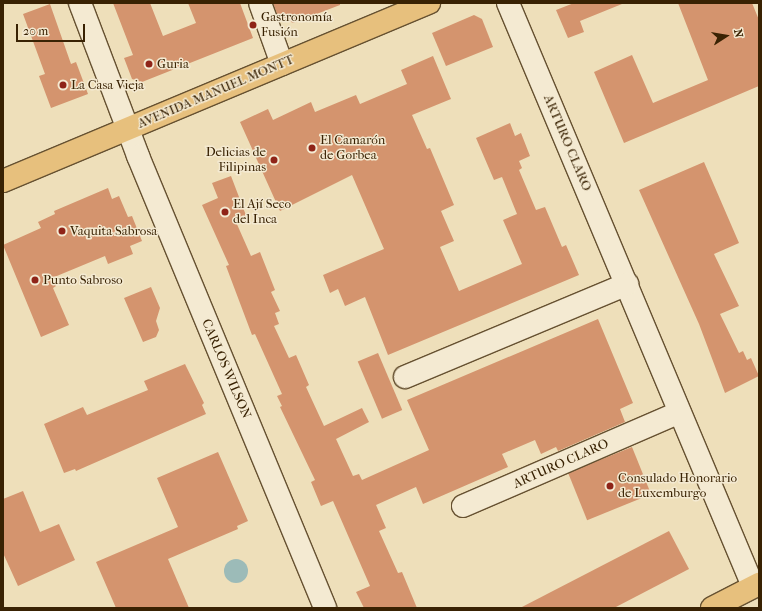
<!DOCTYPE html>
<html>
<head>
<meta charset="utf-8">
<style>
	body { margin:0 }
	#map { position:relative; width:762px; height:611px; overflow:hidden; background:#eedfba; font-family:"IM FELL French Canon",serif }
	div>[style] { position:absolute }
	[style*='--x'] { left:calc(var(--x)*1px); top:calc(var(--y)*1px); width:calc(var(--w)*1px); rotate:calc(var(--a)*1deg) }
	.water>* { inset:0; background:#9cbbb8 }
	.round { border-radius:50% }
	.building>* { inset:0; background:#d4946e; transform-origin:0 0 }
	.roads { filter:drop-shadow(1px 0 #665131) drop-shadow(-1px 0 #665131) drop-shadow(0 1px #665131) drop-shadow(0 -1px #665131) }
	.minor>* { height:22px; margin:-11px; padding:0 11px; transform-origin:11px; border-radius:11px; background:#f4ead2 }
	.major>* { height:22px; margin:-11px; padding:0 11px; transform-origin:11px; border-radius:11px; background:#e7c07d }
	.dots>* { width:11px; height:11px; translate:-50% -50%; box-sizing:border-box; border:2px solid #f4ead2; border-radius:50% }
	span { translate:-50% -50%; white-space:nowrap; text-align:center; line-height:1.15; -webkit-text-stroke:3px #f4ead2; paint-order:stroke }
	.poi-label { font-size:13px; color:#392203 }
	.left { translate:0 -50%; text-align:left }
	.right { translate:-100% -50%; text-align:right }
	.street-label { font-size:13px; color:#392203 }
	.frame { position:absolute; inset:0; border:4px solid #392203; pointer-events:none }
	.north { position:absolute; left:706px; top:16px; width:40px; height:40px; -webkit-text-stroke:3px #f4ead2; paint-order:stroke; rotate:78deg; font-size:11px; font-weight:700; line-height:16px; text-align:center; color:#392203 }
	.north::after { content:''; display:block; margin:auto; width:14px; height:18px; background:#392203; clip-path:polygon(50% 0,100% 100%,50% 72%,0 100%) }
	.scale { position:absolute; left:16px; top:24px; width:69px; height:18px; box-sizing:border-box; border:2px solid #392203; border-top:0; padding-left:5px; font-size:12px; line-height:14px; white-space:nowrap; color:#392203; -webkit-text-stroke:3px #f4ead2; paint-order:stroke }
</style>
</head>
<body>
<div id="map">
	<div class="water">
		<i class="round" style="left:224px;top:559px;width:24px;height:24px"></i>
	</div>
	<div class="building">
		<i style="clip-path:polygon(113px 3px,150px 3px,163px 36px,196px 23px,188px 3px,240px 3px,253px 38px,142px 82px,132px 79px,124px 58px,133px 55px)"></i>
		<i style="clip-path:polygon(273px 3px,340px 3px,340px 5px,293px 23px,277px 14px)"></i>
		<i style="clip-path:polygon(574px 3px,622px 3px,622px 4px,580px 21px,584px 32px,568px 38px,556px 10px)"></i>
		<i style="clip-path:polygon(678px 3px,752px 3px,759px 20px,759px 86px,624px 143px,594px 72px,632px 55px,653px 103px,708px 80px)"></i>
		<i style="clip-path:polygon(50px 4px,71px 64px,76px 62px,88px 94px,51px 108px,39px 76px,45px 74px,23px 14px)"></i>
		<i style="clip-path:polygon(474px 15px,482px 19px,493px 47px,446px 66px,432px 33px)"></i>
		<i style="clip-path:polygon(433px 56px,451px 99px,412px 115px,427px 149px,430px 148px,454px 205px,441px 211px,454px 241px,440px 247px,459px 291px,522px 264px,503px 220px,517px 214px,502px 177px,494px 180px,476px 138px,510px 123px,515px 136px,521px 133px,530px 156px,519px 161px,522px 168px,519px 170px,536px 210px,545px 207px,562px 247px,566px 245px,579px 275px,388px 355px,365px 297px,345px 306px,338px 289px,330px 293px,323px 275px,384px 249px,352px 175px,280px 211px,240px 122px,268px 109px,273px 120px,311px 102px,315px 112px,356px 95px,360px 104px,407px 84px,401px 70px)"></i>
		<i style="clip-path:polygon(704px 162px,739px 243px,714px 254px,739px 306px,720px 314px,739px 353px,743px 351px,747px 360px,751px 358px,759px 376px,725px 393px,699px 324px,639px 190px)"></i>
		<i style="clip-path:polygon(231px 176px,247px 218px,236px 222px,251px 256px,260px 252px,275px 290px,271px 292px,280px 311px,275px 313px,279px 324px,274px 326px,289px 358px,296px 355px,309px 385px,306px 387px,324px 426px,362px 408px,369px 422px,336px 439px,353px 476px,359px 474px,362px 480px,429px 450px,407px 400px,598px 319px,633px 403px,620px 409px,625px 422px,558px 451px,556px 447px,541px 454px,535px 440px,502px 454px,508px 467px,423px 504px,416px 487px,376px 505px,386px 528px,379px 531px,398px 573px,402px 572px,417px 608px,364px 608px,356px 592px,370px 586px,333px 501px,321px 506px,311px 482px,315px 480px,280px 407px,282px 406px,277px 396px,282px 394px,255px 334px,252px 335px,226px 266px,229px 265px,202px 205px,218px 198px,212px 183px)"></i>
		<i style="clip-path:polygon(108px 188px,112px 199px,119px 196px,128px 217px,132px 216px,142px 241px,130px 246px,133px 254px,108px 264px,105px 256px,52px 278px,56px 286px,53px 288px,69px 325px,41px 337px,3px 245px,41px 228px,38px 222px,55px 214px,54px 211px)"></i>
		<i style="clip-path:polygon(151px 287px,160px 308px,156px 321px,159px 330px,156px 337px,143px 342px,124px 298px)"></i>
		<i style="left:378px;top:353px;width:62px;height:22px;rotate:67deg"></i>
		<i style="clip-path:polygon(185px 364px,204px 403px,202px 405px,206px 414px,76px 471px,75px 469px,64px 473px,44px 424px,83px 407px,87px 415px,148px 390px,144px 381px)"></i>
		<i style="left:632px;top:447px;width:51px;height:69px;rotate:68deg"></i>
		<i style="clip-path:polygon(218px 452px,248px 521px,237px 526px,238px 529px,168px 559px,189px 608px,116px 608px,96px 562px,178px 527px,157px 478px)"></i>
		<i style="clip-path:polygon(23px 491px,40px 532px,59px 524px,75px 560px,18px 586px,3px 553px,3px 499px)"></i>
		<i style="clip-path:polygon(669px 531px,689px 569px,614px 608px,520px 608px)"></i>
	</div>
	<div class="roads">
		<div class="minor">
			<i style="--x:80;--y:3;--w:164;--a:69.2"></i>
			<i style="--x:138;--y:156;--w:489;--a:67.5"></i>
			<i style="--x:260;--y:3;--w:65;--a:70.2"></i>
			<i style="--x:508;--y:3;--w:632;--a:67.21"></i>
			<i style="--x:405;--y:377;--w:241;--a:-22.7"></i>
			<i style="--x:463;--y:506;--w:236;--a:-23.4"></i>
		</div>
		<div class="major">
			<i style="--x:3;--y:181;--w:462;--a:-22.7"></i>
			<i style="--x:712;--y:608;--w:53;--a:-27.1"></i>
		</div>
	</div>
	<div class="dots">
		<i style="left:253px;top:25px;background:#8f2418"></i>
		<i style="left:149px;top:64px;background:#8f2418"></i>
		<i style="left:63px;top:85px;background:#8f2418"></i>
		<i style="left:312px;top:148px;background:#8f2418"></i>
		<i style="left:274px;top:160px;background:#8f2418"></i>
		<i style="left:225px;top:212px;background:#8f2418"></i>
		<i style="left:62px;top:231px;background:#8f2418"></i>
		<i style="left:35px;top:280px;background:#8f2418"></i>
		<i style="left:610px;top:486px;background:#8f2418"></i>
	</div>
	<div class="poi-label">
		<span class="left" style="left:261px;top:25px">Gastronomía<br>Fusión</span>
		<span class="left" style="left:157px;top:64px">Guria</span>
		<span class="left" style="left:71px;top:85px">La Casa Vieja</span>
		<span class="left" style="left:320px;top:148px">El Camarón<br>de Gorbea</span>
		<span class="right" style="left:266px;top:160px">Delicias de<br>Filipinas</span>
		<span class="left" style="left:233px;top:212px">El Ají Seco<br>del Inca</span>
		<span class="left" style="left:70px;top:231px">Vaquita Sabrosa</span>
		<span class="left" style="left:43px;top:280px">Punto Sabroso</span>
		<span class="left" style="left:618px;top:486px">Consulado Honorario<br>de Luxemburgo</span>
	</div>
	<div class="street-label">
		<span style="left:216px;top:92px;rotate:-23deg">AVENIDA MANUEL MONTT</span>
		<span style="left:567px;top:143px;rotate:67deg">ARTURO CLARO</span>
		<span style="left:226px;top:369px;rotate:67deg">CARLOS WILSON</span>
		<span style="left:561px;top:464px;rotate:-24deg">ARTURO CLARO</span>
	</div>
	<div class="frame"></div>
	<div class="north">N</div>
	<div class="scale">20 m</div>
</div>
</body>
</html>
